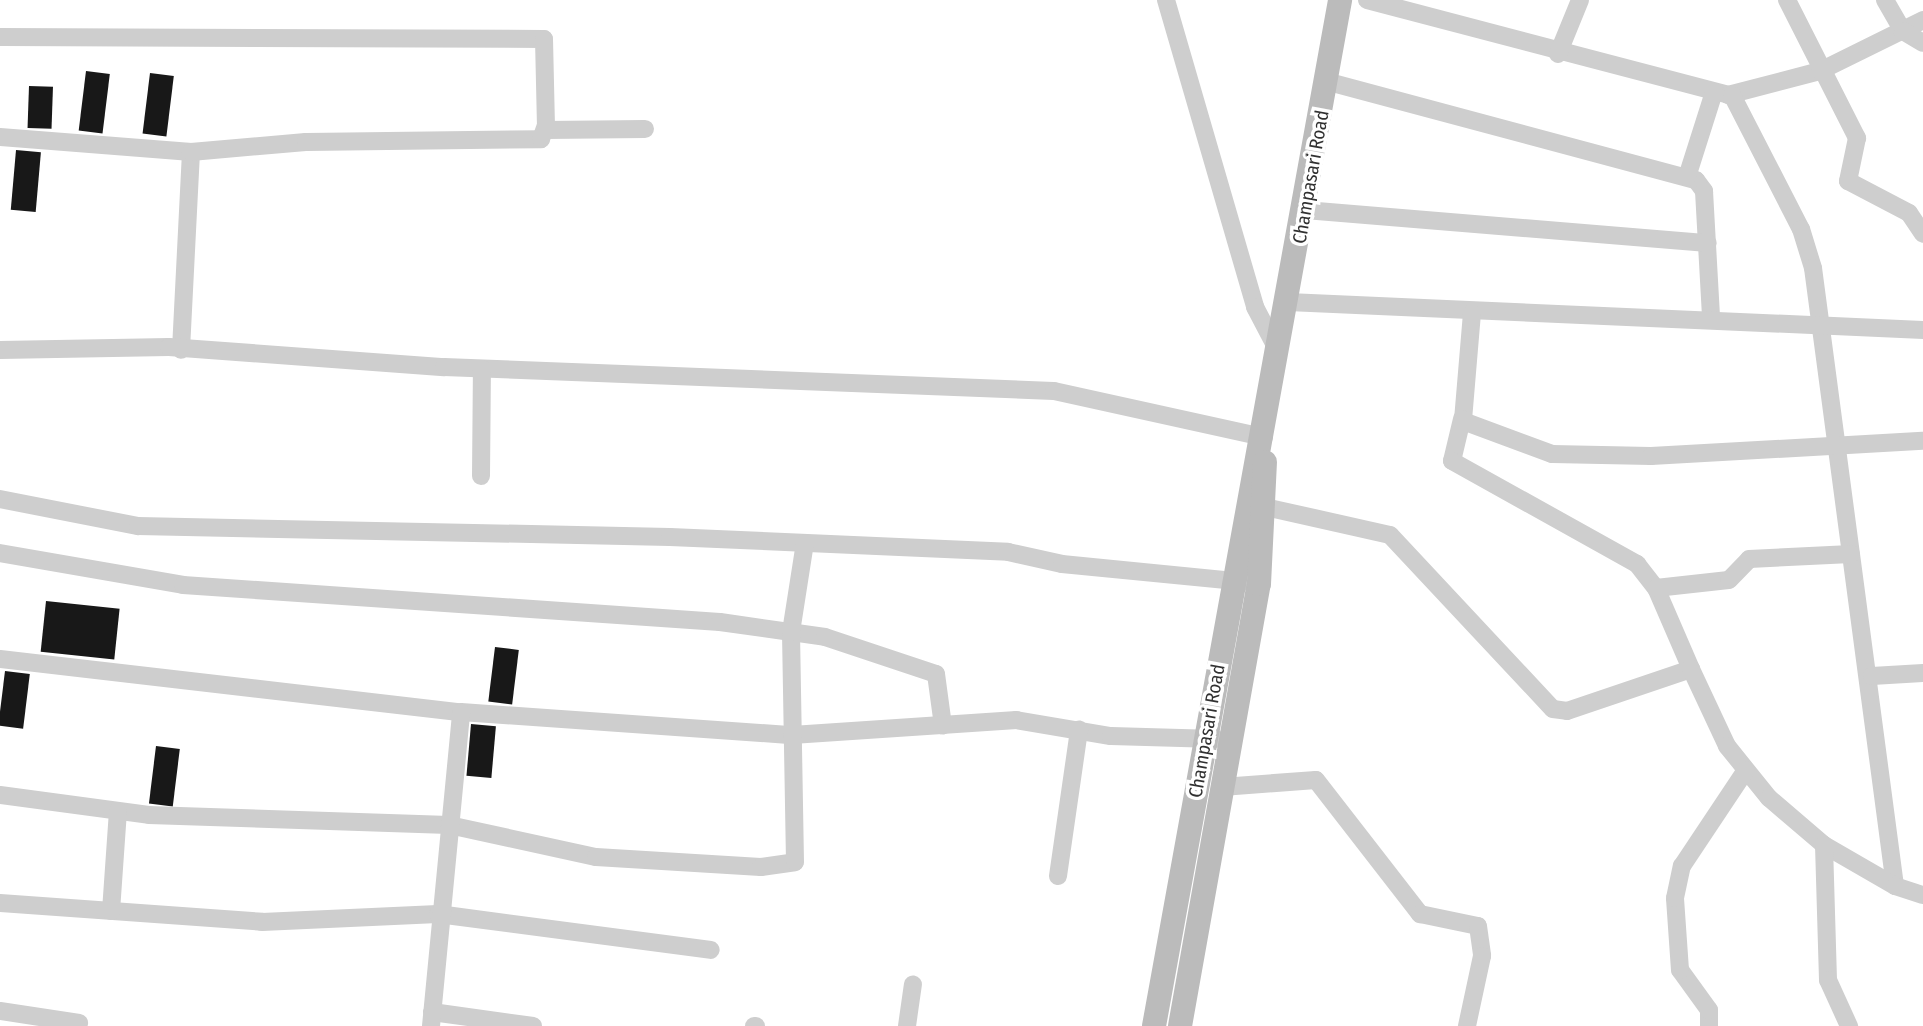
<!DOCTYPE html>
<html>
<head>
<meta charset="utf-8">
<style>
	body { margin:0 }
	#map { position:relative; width:1923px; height:1026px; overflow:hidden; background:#fff; font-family:"Fira Sans Condensed",sans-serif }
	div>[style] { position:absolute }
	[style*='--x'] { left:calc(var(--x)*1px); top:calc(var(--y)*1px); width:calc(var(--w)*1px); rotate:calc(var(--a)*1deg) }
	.building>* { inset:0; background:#181818; transform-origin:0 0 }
	.street>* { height:18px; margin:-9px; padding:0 9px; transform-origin:9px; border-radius:9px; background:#cecece }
	.secondary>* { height:24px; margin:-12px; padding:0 12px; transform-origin:12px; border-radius:12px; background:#bbb }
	span { translate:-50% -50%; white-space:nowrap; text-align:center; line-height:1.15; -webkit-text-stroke:7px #fff; paint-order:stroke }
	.street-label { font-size:19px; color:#313131 }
</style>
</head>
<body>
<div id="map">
	<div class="building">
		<i style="left:86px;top:71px;width:24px;height:60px;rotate:7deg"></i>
		<i style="left:150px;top:73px;width:24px;height:61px;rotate:7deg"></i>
		<i style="left:29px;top:86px;width:24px;height:42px;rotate:2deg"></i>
		<i style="left:16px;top:150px;width:25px;height:60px;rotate:5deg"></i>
		<i style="left:46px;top:601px;width:74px;height:51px;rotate:6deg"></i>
		<i style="left:495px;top:647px;width:24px;height:55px;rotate:7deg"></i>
		<i style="left:5px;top:671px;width:25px;height:55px;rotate:7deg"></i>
		<i style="left:471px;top:724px;width:25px;height:52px;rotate:5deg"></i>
		<i style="left:156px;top:746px;width:24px;height:58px;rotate:7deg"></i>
	</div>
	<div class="street">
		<i style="--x:1166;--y:0;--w:320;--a:73.8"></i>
		<i style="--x:1255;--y:307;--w:50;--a:62.4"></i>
		<i style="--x:1367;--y:0;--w:373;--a:14.7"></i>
		<i style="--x:1728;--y:95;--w:95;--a:-14.6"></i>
		<i style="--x:1820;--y:71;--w:115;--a:-26.3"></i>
		<i style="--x:1787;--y:0;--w:155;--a:63.1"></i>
		<i style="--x:1857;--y:138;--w:44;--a:101.8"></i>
		<i style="--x:1848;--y:181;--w:69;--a:27.7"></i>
		<i style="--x:1909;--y:213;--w:25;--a:56"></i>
		<i style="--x:1885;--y:0;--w:36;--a:60"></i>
		<i style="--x:1903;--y:31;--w:23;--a:31"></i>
		<i style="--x:0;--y:37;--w:544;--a:0.21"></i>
		<i style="--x:544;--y:39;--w:91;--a:88.7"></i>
		<i style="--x:546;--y:130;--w:99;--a:-0.6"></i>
		<i style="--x:1558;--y:54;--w:58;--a:-67.8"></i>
		<i style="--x:1329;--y:82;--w:380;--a:15"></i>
		<i style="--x:1696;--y:180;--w:14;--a:54"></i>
		<i style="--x:1704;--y:191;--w:125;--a:86.8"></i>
		<i style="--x:1732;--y:95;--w:151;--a:62.8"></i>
		<i style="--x:1801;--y:229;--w:41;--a:72.9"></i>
		<i style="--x:1813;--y:268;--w:623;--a:82.44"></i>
		<i style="--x:0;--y:137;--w:192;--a:4.5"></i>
		<i style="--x:191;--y:152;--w:198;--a:92.9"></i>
		<i style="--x:191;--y:152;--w:115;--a:-5"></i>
		<i style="--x:306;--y:142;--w:235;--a:-0.7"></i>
		<i style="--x:541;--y:139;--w:15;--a:-70"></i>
		<i style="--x:1687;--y:177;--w:89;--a:-72.4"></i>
		<i style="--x:1305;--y:210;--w:404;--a:4.7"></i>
		<i style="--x:1288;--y:302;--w:636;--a:2.52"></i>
		<i style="--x:1472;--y:313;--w:108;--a:94.8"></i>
		<i style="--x:1463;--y:421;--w:95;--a:20.3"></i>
		<i style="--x:1552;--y:454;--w:99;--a:1.2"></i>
		<i style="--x:1651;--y:456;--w:272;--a:-3.2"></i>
		<i style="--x:0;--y:350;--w:169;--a:-1"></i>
		<i style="--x:169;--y:347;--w:276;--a:4.2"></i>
		<i style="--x:444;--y:367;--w:610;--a:2.25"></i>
		<i style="--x:1054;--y:391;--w:215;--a:12.4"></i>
		<i style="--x:1462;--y:419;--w:43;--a:103.4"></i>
		<i style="--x:1452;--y:461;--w:212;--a:29.1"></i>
		<i style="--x:1637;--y:564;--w:31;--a:52"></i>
		<i style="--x:1656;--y:588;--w:88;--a:66.6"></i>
		<i style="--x:481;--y:476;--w:107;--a:-89.5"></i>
		<i style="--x:0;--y:499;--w:141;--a:11.1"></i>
		<i style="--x:138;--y:526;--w:532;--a:1.18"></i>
		<i style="--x:670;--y:537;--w:338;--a:2.5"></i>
		<i style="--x:1008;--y:552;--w:55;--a:12.5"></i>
		<i style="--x:1062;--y:564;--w:183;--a:5.6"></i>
		<i style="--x:1265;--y:507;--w:128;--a:12.6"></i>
		<i style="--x:1390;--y:535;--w:238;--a:46.9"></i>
		<i style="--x:1553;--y:709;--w:14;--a:8"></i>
		<i style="--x:1567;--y:711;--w:131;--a:-18.7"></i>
		<i style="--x:1691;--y:669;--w:85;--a:64.9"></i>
		<i style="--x:1727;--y:746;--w:67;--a:51.1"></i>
		<i style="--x:1769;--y:798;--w:72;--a:40.5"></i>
		<i style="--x:1824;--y:845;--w:82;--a:30"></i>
		<i style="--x:1895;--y:886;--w:29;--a:18"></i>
		<i style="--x:0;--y:553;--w:186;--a:9.9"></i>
		<i style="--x:183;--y:585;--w:538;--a:3.94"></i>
		<i style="--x:720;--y:622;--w:106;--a:8.1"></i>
		<i style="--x:825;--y:637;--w:117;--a:18.4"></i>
		<i style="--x:936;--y:674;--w:52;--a:82.3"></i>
		<i style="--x:1656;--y:588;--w:73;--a:-6.3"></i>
		<i style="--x:1729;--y:580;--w:29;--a:-46"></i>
		<i style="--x:1749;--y:559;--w:102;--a:-2.8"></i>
		<i style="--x:0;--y:659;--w:464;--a:6.6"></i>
		<i style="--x:461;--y:712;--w:332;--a:4"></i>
		<i style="--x:792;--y:735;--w:225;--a:-3.8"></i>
		<i style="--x:1016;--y:720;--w:96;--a:9.6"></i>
		<i style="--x:1111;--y:736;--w:105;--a:1.6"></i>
		<i style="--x:1872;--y:676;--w:51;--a:-3.4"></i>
		<i style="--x:1222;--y:787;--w:94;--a:-4.3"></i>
		<i style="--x:1316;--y:780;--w:170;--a:52.2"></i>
		<i style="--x:1420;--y:914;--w:59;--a:11.7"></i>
		<i style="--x:1478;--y:926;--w:30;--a:82"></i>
		<i style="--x:1482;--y:956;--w:72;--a:102.1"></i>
		<i style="--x:0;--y:795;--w:150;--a:7.6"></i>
		<i style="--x:149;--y:815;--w:300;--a:1.9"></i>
		<i style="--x:449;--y:825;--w:150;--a:12.3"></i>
		<i style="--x:596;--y:857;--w:165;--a:3.5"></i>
		<i style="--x:761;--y:867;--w:34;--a:-8"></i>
		<i style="--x:795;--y:862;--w:230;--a:-91"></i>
		<i style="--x:791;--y:632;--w:90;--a:-81.1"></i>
		<i style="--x:1824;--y:845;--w:135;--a:88.3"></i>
		<i style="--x:1828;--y:980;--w:51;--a:65.5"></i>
		<i style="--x:1058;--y:876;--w:148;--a:-81.8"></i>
		<i style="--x:0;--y:903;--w:263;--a:4.1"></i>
		<i style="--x:262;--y:922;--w:176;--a:-2.6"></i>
		<i style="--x:438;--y:914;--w:275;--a:7.5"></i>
		<i style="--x:111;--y:911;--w:100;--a:-86"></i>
		<i style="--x:0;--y:1011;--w:80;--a:8.6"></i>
		<i style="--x:432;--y:1012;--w:102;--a:7.9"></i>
		<i style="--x:431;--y:1026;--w:315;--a:-84.5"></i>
		<i style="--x:754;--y:1026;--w:2;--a:0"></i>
		<i style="--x:907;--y:1026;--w:42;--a:-81.9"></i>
		<i style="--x:1709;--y:1026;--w:16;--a:-90"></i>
		<i style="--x:1709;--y:1010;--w:49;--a:-125.9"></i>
		<i style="--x:1680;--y:970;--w:72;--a:-94"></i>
		<i style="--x:1675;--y:898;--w:33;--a:-78"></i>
		<i style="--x:1682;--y:866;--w:115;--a:-56.3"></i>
	</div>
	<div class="secondary">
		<i style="--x:1154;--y:1026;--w:1043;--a:-79.72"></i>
		<i style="--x:1180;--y:1026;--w:449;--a:-79.9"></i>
		<i style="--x:1259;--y:584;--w:122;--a:-87.2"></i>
	</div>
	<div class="street-label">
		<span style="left:1311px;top:177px;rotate:-80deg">Champasari Road</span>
		<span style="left:1207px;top:731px;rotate:-80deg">Champasari Road</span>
	</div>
</div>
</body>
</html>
